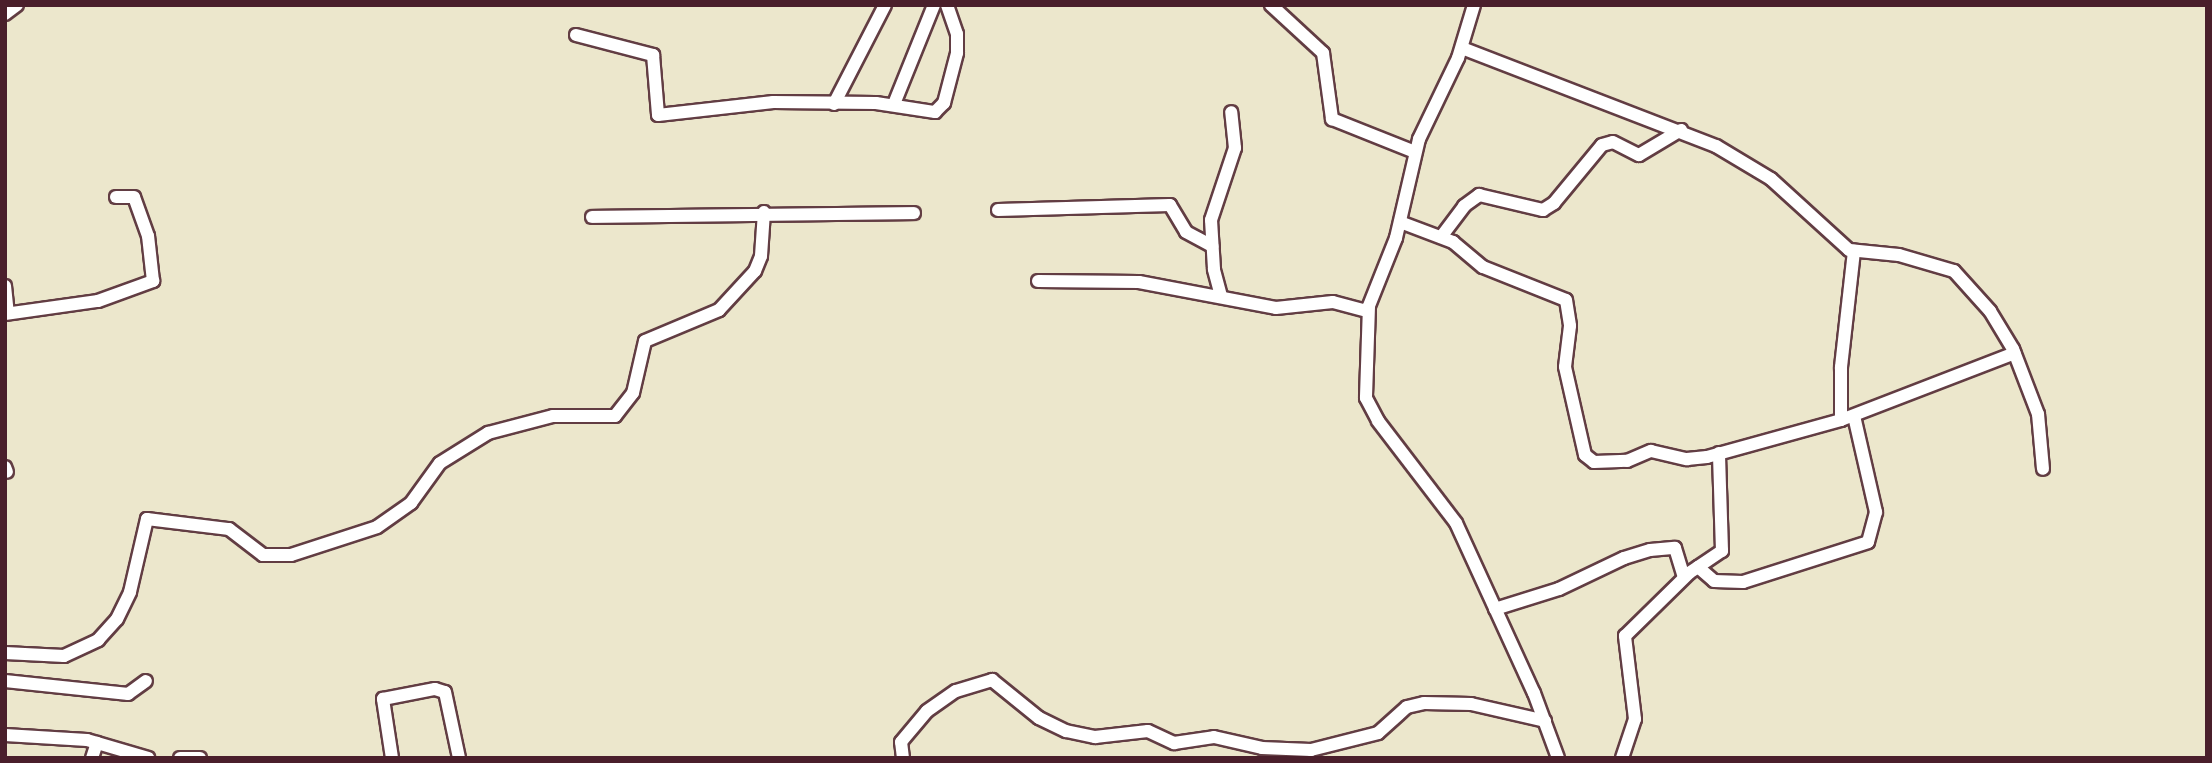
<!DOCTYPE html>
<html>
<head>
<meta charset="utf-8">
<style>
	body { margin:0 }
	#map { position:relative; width:2212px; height:763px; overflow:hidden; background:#ece7cc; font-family:"IM FELL Great Primer",serif }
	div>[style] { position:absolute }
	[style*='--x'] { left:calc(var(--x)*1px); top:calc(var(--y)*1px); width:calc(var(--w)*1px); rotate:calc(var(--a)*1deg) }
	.roads { filter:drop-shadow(2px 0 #623d43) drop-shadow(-2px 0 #623d43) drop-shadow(0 2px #623d43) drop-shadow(0 -2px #623d43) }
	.minor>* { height:12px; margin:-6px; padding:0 6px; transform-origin:6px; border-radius:6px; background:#fff }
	span { translate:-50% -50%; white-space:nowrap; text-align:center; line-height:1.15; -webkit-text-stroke:5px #fff; paint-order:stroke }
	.frame { position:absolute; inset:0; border:7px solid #4a1f2b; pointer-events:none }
</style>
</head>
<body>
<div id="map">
	<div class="roads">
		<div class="minor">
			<i style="--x:1271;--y:5;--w:71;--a:42.7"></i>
			<i style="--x:1323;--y:53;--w:67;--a:82.2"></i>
			<i style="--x:1332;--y:119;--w:89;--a:21.7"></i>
			<i style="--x:1474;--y:5;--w:55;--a:106.8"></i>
			<i style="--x:1458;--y:58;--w:90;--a:115.7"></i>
			<i style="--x:1419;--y:139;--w:102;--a:103.1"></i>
			<i style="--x:1396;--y:238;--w:73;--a:111.7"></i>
			<i style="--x:1369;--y:306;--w:92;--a:91.9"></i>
			<i style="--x:1366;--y:398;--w:26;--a:62"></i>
			<i style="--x:1378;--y:421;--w:128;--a:52.6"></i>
			<i style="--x:1456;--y:523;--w:187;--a:65.4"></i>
			<i style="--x:1534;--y:693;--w:69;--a:69.7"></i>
			<i style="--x:5;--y:14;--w:15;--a:-37"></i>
			<i style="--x:576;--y:35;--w:80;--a:14.6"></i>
			<i style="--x:653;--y:55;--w:60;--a:85.2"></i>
			<i style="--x:658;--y:115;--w:116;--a:-6.4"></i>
			<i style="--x:773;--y:102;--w:103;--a:0.6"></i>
			<i style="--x:876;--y:103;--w:60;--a:8.7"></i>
			<i style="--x:935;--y:112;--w:13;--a:-45"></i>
			<i style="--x:944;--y:103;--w:52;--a:-75.4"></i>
			<i style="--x:957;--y:53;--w:19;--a:-90"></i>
			<i style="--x:957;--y:34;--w:31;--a:-109"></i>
			<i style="--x:1462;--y:48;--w:272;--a:21.1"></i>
			<i style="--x:1716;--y:146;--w:64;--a:31"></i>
			<i style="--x:1771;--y:179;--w:105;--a:42.3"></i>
			<i style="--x:1849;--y:250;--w:50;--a:5.7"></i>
			<i style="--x:1899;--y:255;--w:57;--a:16.2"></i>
			<i style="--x:1954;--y:271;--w:54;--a:48"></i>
			<i style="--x:1990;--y:311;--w:44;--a:58.8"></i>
			<i style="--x:2013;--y:349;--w:70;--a:69"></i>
			<i style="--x:2038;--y:414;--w:55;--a:84.8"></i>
			<i style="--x:834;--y:104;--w:111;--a:-62.7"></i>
			<i style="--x:894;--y:104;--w:107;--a:-68"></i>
			<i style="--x:998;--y:210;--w:172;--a:-1.7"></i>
			<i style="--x:1170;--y:205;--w:31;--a:59"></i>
			<i style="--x:1186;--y:232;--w:30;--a:28"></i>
			<i style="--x:592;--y:217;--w:322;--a:-0.7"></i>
			<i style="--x:1400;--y:222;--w:57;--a:20.7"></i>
			<i style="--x:1453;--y:242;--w:39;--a:40"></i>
			<i style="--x:1483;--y:267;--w:89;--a:21.7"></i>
			<i style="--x:1566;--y:300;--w:26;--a:81"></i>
			<i style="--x:1570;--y:326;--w:41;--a:97"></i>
			<i style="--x:1565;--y:367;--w:90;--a:77.2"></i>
			<i style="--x:1585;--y:455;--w:11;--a:38"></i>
			<i style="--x:1594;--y:462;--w:33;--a:-2"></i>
			<i style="--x:1627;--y:461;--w:26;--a:-23"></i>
			<i style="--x:1651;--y:451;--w:37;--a:13"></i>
			<i style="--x:1687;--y:459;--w:20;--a:-6"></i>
			<i style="--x:1707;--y:457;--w:139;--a:-15.4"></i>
			<i style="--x:1841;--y:420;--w:186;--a:-21.1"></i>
			<i style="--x:1441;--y:237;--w:39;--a:-53"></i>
			<i style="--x:1464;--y:206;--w:19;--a:-36"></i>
			<i style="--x:1479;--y:195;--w:66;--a:13.2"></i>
			<i style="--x:1543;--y:210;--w:13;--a:-32"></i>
			<i style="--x:1554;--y:203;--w:75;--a:-50.4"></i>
			<i style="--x:1602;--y:145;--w:11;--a:-15"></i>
			<i style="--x:1613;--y:142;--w:29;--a:27"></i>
			<i style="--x:1639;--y:155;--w:49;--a:-30.8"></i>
			<i style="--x:1038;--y:281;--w:101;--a:0.6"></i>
			<i style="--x:1139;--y:282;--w:139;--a:10.7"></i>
			<i style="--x:1276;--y:308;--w:57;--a:-6"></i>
			<i style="--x:1333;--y:302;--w:35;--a:15"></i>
			<i style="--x:5;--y:286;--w:27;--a:84"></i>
			<i style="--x:1221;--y:296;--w:28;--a:-105"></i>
			<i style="--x:1214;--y:269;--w:49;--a:-93.5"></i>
			<i style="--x:1211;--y:220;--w:76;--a:-71.6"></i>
			<i style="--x:1235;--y:148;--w:36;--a:-96"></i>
			<i style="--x:5;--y:314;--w:94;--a:-8"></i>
			<i style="--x:98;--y:301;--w:59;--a:-20"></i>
			<i style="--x:153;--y:281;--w:45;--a:-96.3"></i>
			<i style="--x:148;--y:236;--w:41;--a:-109.7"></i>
			<i style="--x:134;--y:197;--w:18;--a:180"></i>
			<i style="--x:1841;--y:420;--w:53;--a:-90"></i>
			<i style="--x:1841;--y:367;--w:117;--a:-83.6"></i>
			<i style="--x:5;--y:467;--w:5;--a:68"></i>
			<i style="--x:1698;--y:567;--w:21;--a:41"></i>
			<i style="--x:1714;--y:581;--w:29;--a:2"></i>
			<i style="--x:1743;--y:582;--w:131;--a:-17.7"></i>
			<i style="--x:1868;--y:542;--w:31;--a:-75"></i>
			<i style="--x:1876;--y:512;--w:98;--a:-102.9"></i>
			<i style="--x:1495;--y:609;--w:67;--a:-17.4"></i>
			<i style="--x:1559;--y:589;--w:72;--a:-25.5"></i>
			<i style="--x:1624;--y:558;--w:27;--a:-17"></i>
			<i style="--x:1650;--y:550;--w:25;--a:-5"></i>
			<i style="--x:1675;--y:548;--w:30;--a:73"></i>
			<i style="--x:5;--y:653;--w:59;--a:2.9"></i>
			<i style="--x:64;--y:656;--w:38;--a:-25"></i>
			<i style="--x:98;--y:640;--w:28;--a:-48"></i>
			<i style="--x:117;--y:619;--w:30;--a:-64"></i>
			<i style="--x:130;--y:592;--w:75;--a:-76.9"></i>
			<i style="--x:147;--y:519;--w:83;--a:7"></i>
			<i style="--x:229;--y:529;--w:43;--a:37.4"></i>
			<i style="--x:263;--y:555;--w:28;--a:0"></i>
			<i style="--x:291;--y:555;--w:90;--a:-18"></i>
			<i style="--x:377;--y:527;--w:42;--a:-35.2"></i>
			<i style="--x:411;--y:503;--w:49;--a:-54.1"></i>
			<i style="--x:440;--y:463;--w:57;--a:-32"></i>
			<i style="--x:488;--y:433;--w:67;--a:-14.7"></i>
			<i style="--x:553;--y:416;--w:62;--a:0"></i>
			<i style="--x:615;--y:416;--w:29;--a:-52"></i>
			<i style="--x:633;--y:393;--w:53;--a:-77"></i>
			<i style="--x:645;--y:341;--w:80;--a:-22.7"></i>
			<i style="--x:719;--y:310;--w:53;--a:-47.3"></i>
			<i style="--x:755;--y:271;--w:16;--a:-68"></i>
			<i style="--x:761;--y:256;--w:44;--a:-86.1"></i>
			<i style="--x:5;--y:681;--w:124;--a:6"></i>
			<i style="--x:128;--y:694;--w:22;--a:-36"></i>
			<i style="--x:5;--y:735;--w:82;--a:3.5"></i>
			<i style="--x:87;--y:740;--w:64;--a:16.4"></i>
			<i style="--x:92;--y:758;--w:16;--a:-72"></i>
			<i style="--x:180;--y:758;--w:20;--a:0"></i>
			<i style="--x:392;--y:758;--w:60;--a:-98.7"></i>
			<i style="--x:383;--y:699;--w:53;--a:-10.9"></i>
			<i style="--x:435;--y:689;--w:10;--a:17"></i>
			<i style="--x:445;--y:692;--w:67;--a:78"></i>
			<i style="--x:903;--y:758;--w:16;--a:-97"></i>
			<i style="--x:901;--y:742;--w:40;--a:-50"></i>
			<i style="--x:927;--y:711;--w:35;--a:-35"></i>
			<i style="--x:956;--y:691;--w:38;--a:-17"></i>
			<i style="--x:992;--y:680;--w:60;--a:39"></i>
			<i style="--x:1039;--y:718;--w:30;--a:26"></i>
			<i style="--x:1066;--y:731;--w:30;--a:12"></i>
			<i style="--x:1095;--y:737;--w:53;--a:-6.5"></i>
			<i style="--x:1148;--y:731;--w:29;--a:25"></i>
			<i style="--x:1174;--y:743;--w:40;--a:-8.5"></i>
			<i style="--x:1214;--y:737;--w:49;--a:12.9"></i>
			<i style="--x:1262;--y:748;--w:49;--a:2.3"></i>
			<i style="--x:1311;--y:750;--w:69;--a:-14.2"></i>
			<i style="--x:1378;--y:733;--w:39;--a:-42"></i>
			<i style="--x:1407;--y:707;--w:17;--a:-13"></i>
			<i style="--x:1424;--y:703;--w:47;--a:1.2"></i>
			<i style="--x:1471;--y:704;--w:76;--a:12.9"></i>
			<i style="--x:1622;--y:758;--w:41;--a:-71.6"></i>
			<i style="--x:1635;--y:719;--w:84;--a:-96.9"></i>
			<i style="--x:1625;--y:636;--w:90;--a:-44.5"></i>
			<i style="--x:1689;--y:573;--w:40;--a:-34"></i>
			<i style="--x:1722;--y:551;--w:98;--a:-91.8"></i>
		</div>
	</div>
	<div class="frame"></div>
</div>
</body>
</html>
